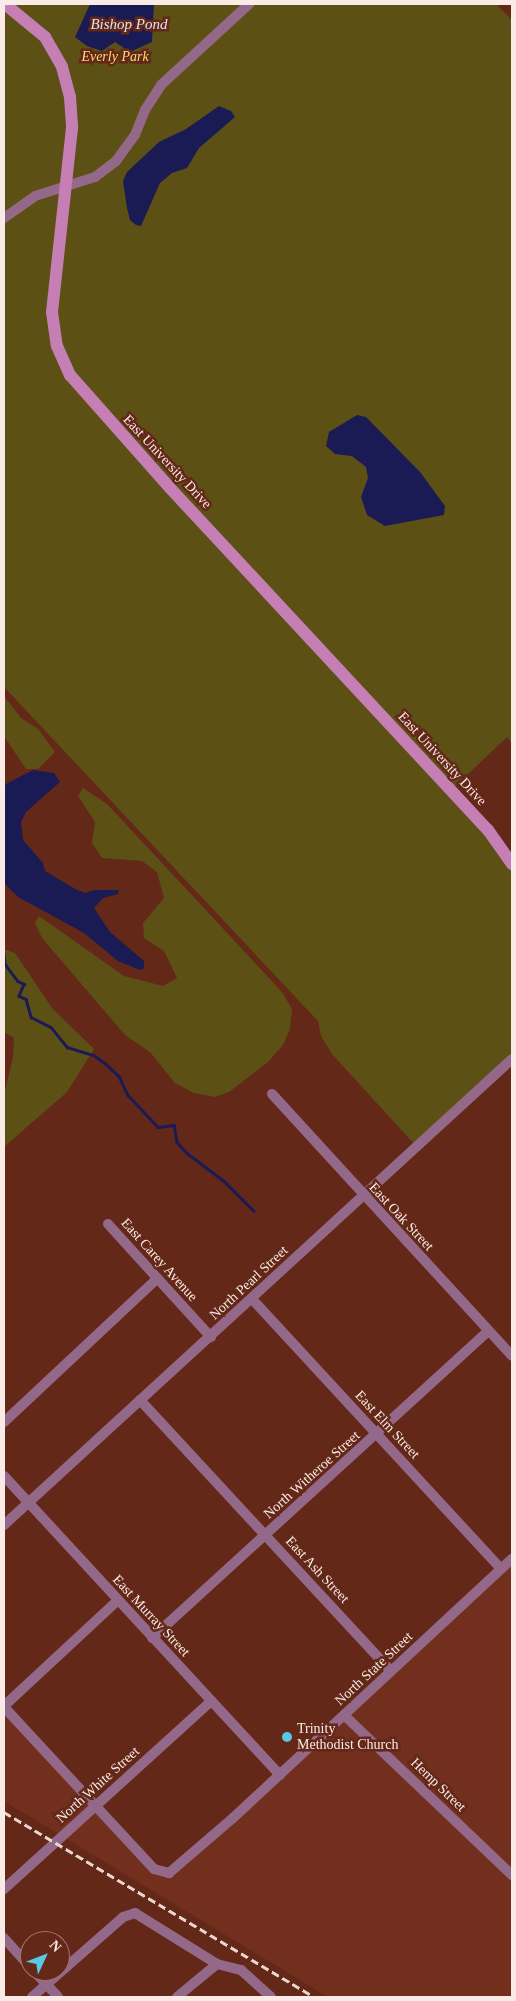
<!DOCTYPE html>
<html>
<head>
<meta charset="utf-8">
<style>
	body { margin:0 }
	#map { position:relative; width:516px; height:2001px; overflow:hidden; background:#632818; font-family:Georgia,serif }
	div>[style] { position:absolute }
	[style*='--x'] { left:calc(var(--x)*1px); top:calc(var(--y)*1px); width:calc(var(--w)*1px); rotate:calc(var(--a)*1deg) }
	.built>* { inset:0; background:#722f1d }
	.green>* { inset:0; background:#5d5015 }
	.water>* { inset:0; background:#1a1b54 }
	.stream>* { height:2.5px; margin:-1.25px; padding:0 1.25px; transform-origin:1.25px; border-radius:1.25px; background:#1a1b54 }
	.street>* { height:10px; margin:-5px; padding:0 5px; transform-origin:5px; border-radius:5px; background:#946889 }
	.secondary>* { height:12px; margin:-6px; padding:0 6px; transform-origin:6px; border-radius:6px; background:#c57fb4 }
	.rail>* { height:2.5px; margin-top:-1.25px; transform-origin:0; background:repeating-linear-gradient(90deg,#ead7d1 0 8px,transparent 0 12px) }
	.dots>* { width:14px; height:14px; translate:-50% -50%; box-sizing:border-box; border:2px solid #632818; border-radius:50% }
	span { translate:-50% -50%; white-space:nowrap; text-align:center; line-height:1.15; -webkit-text-stroke:5px #632818; paint-order:stroke }
	.park-label { font-size:14px; color:#f8de72; font-style:italic }
	.street-label { font-size:14px; color:#faebe6 }
	.poi-label { font-size:14px; color:#faebe6 }
	.left { translate:0 -50%; text-align:left }
	.water-label { font-size:15px; color:#dee2f5; font-style:italic }
	.frame { position:absolute; inset:0; border:5px solid #faebe6; pointer-events:none }
	.north { position:absolute; left:20px; top:1931px; width:50px; height:50px; box-sizing:border-box; background:#632818; border:1px solid #9f766a; border-radius:50%; rotate:47deg; font-size:14px; font-weight:700; line-height:20px; text-align:center; color:#faebe6 }
	.north::after { content:''; display:block; margin:auto; width:18px; height:22px; background:#58c9e4; clip-path:polygon(50% 0,100% 100%,50% 72%,0 100%) }
</style>
</head>
<body>
<div id="map">
	<div class="built">
		<i style="clip-path:polygon(512px 1559px,512px 1997px,328px 1997px,4px 1801px,4px 1707px,154px 1869px,169px 1873px)"></i>
	</div>
	<div class="green">
		<i style="clip-path:polygon(4px 4px,496px 4px,512px 20px,512px 743px,507px 737px,451px 790px,512px 864px,512px 1059px,416px 1146px,332px 1054px,321px 1036px,318px 1021px,4px 687px)"></i>
		<i style="clip-path:polygon(4px 696px,21px 718px,38px 729px,55px 752px,38px 769px,26px 769px,4px 736px)"></i>
		<i style="clip-path:polygon(83px 788px,107px 804px,282px 992px,292px 1009px,290px 1029px,283px 1045px,268px 1062px,229px 1092px,215px 1097px,194px 1093px,175px 1083px,150px 1052px,125px 1035px,42px 938px,35px 923px,39px 916px,124px 976px,163px 986px,177px 978px,164px 951px,144px 938px,143px 923px,164px 898px,157px 872px,142px 861px,102px 858px,92px 843px,95px 822px,78px 796px)"></i>
		<i style="clip-path:polygon(4px 949px,15px 953px,52px 1008px,94px 1049px,67px 1092px,4px 1147px,4px 1095px,13px 1057px,14px 1038px,4px 1032px)"></i>
	</div>
	<div class="water">
		<i style="clip-path:polygon(90px 4px,154px 4px,152px 42px,130px 52px,115px 42px,102px 51px,87px 46px,75px 37px)"></i>
		<i style="clip-path:polygon(219px 106px,231px 111px,235px 117px,199px 148px,187px 168px,172px 173px,160px 183px,141px 226px,136px 225px,130px 220px,127px 208px,123px 181px,127px 172px,159px 142px,186px 129px)"></i>
		<i style="clip-path:polygon(357px 415px,366px 417px,420px 472px,445px 506px,444px 515px,385px 526px,367px 515px,361px 497px,368px 478px,366px 467px,352px 456px,335px 454px,326px 446px,329px 432px)"></i>
		<i style="clip-path:polygon(33px 770px,54px 773px,60px 782px,26px 812px,21px 822px,23px 840px,43px 863px,45px 871px,77px 890px,86px 893px,94px 890px,119px 890px,118px 894px,103px 898px,94px 908px,110px 932px,144px 961px,144px 968px,140px 970px,118px 961px,84px 933px,18px 897px,4px 883px,4px 785px)"></i>
	</div>
	<div class="stream">
		<i style="--x:4;--y:953;--w:11;--a:85"></i>
		<i style="--x:5;--y:964;--w:21;--a:53"></i>
		<i style="--x:18;--y:981;--w:7;--a:27"></i>
		<i style="--x:24;--y:984;--w:13;--a:113"></i>
		<i style="--x:19;--y:996;--w:8;--a:23"></i>
		<i style="--x:26;--y:999;--w:19;--a:74"></i>
		<i style="--x:31;--y:1017;--w:22;--a:27"></i>
		<i style="--x:51;--y:1027;--w:26;--a:51"></i>
		<i style="--x:67;--y:1047;--w:28;--a:17"></i>
		<i style="--x:94;--y:1055;--w:15;--a:37"></i>
		<i style="--x:106;--y:1064;--w:18;--a:43"></i>
		<i style="--x:119;--y:1076;--w:21;--a:65"></i>
		<i style="--x:128;--y:1095;--w:44;--a:46.8"></i>
		<i style="--x:158;--y:1127;--w:16;--a:-7"></i>
		<i style="--x:174;--y:1125;--w:17;--a:80"></i>
		<i style="--x:177;--y:1142;--w:15;--a:48"></i>
		<i style="--x:187;--y:1153;--w:46;--a:37.1"></i>
		<i style="--x:224;--y:1181;--w:42;--a:45"></i>
	</div>
	<div class="street">
		<i style="--x:4;--y:218;--w:38;--a:-35"></i>
		<i style="--x:35;--y:196;--w:63;--a:-17.6"></i>
		<i style="--x:95;--y:177;--w:26;--a:-37"></i>
		<i style="--x:116;--y:161;--w:32;--a:-54"></i>
		<i style="--x:135;--y:135;--w:27;--a:-68"></i>
		<i style="--x:145;--y:110;--w:30;--a:-57"></i>
		<i style="--x:161;--y:85;--w:120;--a:-42.6"></i>
		<i style="--x:272;--y:1094;--w:355;--a:47.5"></i>
		<i style="--x:108;--y:1224;--w:153;--a:47.7"></i>
		<i style="--x:252;--y:1299;--w:367;--a:47.3"></i>
		<i style="--x:140;--y:1400;--w:369;--a:47.2"></i>
		<i style="--x:4;--y:1422;--w:209;--a:-43.1"></i>
		<i style="--x:4;--y:1476;--w:407;--a:47.3"></i>
		<i style="--x:4;--y:1525;--w:689;--a:-42.53"></i>
		<i style="--x:152;--y:1638;--w:455;--a:-42.4"></i>
		<i style="--x:4;--y:1706;--w:156;--a:-42.9"></i>
		<i style="--x:4;--y:1707;--w:221;--a:47.2"></i>
		<i style="--x:154;--y:1869;--w:16;--a:15"></i>
		<i style="--x:169;--y:1873;--w:84;--a:-40.7"></i>
		<i style="--x:233;--y:1818;--w:381;--a:-42.9"></i>
		<i style="--x:345;--y:1716;--w:231;--a:43.6"></i>
		<i style="--x:4;--y:1889;--w:280;--a:-42.2"></i>
		<i style="--x:4;--y:1938;--w:39;--a:48"></i>
		<i style="--x:34;--y:1971;--w:35;--a:47"></i>
		<i style="--x:32;--y:1997;--w:121;--a:-41.3"></i>
		<i style="--x:123;--y:1917;--w:13;--a:-18"></i>
		<i style="--x:135;--y:1913;--w:97;--a:31.9"></i>
		<i style="--x:217;--y:1964;--w:25;--a:14"></i>
		<i style="--x:241;--y:1970;--w:40;--a:42"></i>
		<i style="--x:177;--y:1997;--w:52;--a:-39.5"></i>
	</div>
	<div class="secondary">
		<i style="--x:5;--y:4;--w:52;--a:39.5"></i>
		<i style="--x:45;--y:37;--w:34;--a:60"></i>
		<i style="--x:62;--y:67;--w:31;--a:75"></i>
		<i style="--x:70;--y:97;--w:31;--a:86"></i>
		<i style="--x:72;--y:128;--w:185;--a:96.2"></i>
		<i style="--x:52;--y:312;--w:34;--a:82"></i>
		<i style="--x:57;--y:346;--w:32;--a:66"></i>
		<i style="--x:70;--y:375;--w:151;--a:48.5"></i>
		<i style="--x:170;--y:488;--w:467;--a:47.1"></i>
		<i style="--x:488;--y:830;--w:42;--a:54.8"></i>
	</div>
	<div class="rail">
		<i style="--x:4;--y:1812;--w:361;--a:30.8"></i>
	</div>
	<div class="dots">
		<i style="left:287px;top:1737px;background:#58c9e4"></i>
	</div>
	<div class="park-label">
		<span style="left:115px;top:57px">Everly Park</span>
	</div>
	<div class="street-label">
		<span style="left:167px;top:462px;rotate:47deg">East University Drive</span>
		<span style="left:442px;top:759px;rotate:47deg">East University Drive</span>
		<span style="left:401px;top:1217px;rotate:47deg">East Oak Street</span>
		<span style="left:159px;top:1260px;rotate:48deg">East Carey Avenue</span>
		<span style="left:249px;top:1283px;rotate:-43deg">North Pearl Street</span>
		<span style="left:387px;top:1425px;rotate:47deg">East Elm Street</span>
		<span style="left:312px;top:1475px;rotate:-42deg">North Witheroe Street</span>
		<span style="left:317px;top:1570px;rotate:47deg">East Ash Street</span>
		<span style="left:151px;top:1616px;rotate:47deg">East Murray Street</span>
		<span style="left:374px;top:1669px;rotate:-43deg">North State Street</span>
		<span style="left:98px;top:1785px;rotate:-42deg">North White Street</span>
		<span style="left:438px;top:1785px;rotate:44deg">Hemp Street</span>
	</div>
	<div class="poi-label">
		<span class="left" style="left:297px;top:1737px">Trinity<br>Methodist Church</span>
	</div>
	<div class="water-label">
		<span style="left:129px;top:25px">Bishop Pond</span>
	</div>
	<div class="frame"></div>
	<div class="north">N</div>
</div>
</body>
</html>
